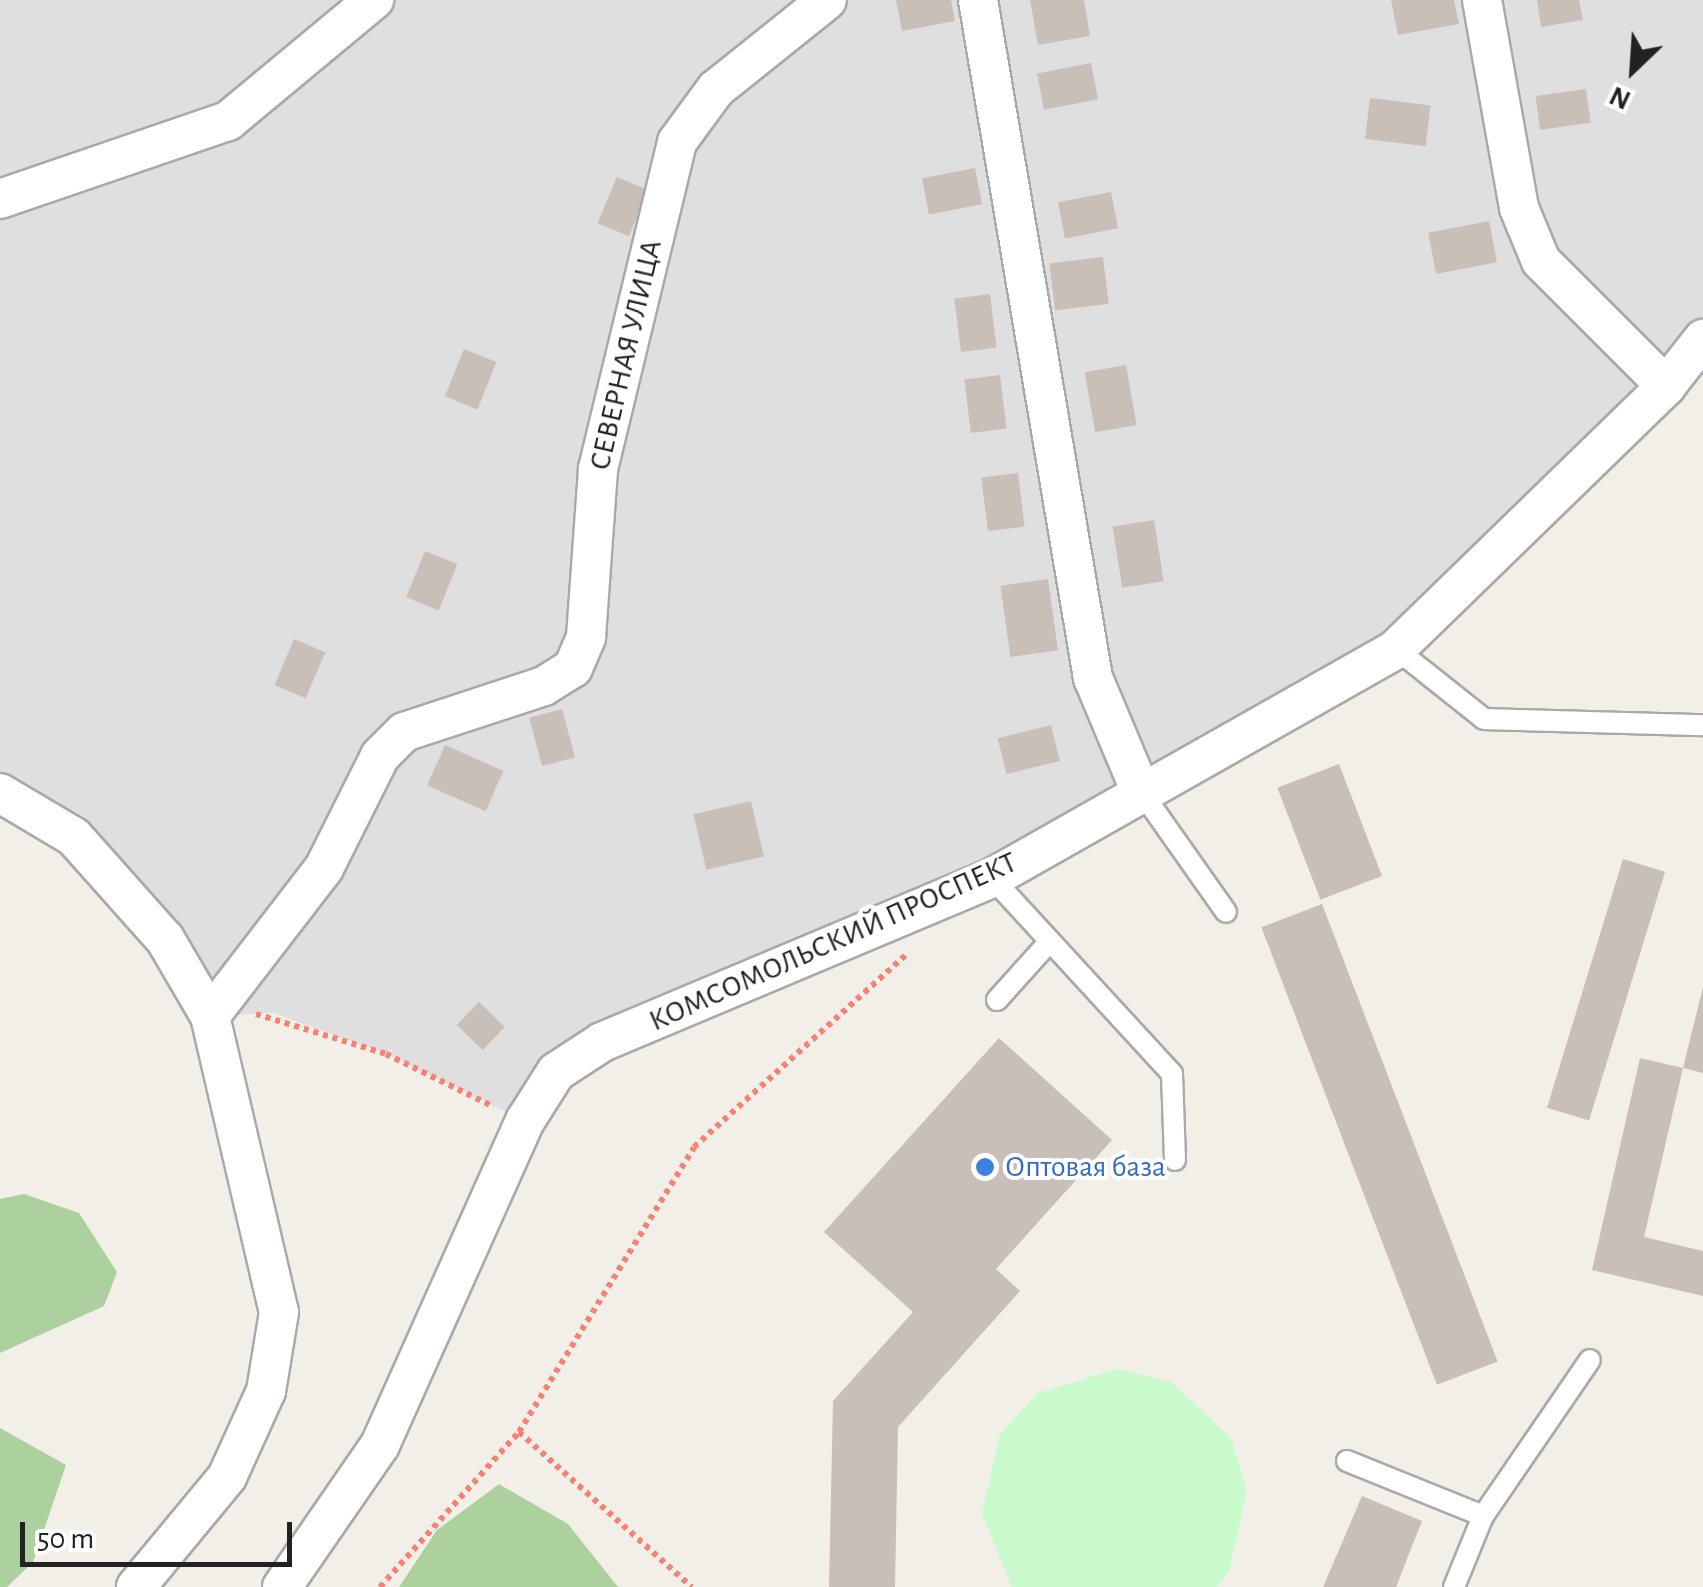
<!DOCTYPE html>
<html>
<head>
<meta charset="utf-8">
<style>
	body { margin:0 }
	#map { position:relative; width:1703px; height:1587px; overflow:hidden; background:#f2efe9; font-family:"Alegreya Sans",sans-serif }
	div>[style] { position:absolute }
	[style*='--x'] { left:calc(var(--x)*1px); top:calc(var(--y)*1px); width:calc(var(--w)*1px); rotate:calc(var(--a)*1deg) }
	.residential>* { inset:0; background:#e0dfdf }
	.forest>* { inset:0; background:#add19e }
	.park>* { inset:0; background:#c8facc }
	.building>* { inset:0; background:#c7bfb8; transform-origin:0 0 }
	.path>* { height:6px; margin-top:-3px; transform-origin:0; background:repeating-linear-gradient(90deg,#fa8072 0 5px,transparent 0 10px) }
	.roads { filter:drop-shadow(2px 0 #a9a9a9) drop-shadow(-2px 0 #a9a9a9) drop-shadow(0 2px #a9a9a9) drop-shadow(0 -2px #a9a9a9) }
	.lane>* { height:20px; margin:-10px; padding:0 10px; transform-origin:10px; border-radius:10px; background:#fff }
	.street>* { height:38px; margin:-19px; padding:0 19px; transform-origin:19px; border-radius:19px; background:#fff }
	.dots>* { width:28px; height:28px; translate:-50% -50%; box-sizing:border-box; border:5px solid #fff; border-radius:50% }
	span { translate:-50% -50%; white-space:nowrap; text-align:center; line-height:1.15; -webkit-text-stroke:8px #fff; paint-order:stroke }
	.street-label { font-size:30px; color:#222 }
	.shop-label { font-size:30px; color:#366cbe }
	.left { translate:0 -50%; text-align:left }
	.north { position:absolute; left:1583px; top:20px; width:100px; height:100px; -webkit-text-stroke:8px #fff; paint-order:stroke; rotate:205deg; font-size:28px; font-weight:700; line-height:40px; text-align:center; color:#222 }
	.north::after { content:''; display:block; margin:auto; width:35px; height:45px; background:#222; clip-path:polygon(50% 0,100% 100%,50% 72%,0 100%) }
	.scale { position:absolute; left:20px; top:1522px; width:272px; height:45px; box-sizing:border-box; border:5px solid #222; border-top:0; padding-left:12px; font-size:30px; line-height:35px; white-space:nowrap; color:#222; -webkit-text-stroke:8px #fff; paint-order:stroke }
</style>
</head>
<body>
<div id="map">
	<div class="residential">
		<i style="clip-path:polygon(0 0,1703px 0,1703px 339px,1396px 649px,1140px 790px,602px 1042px,525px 1121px,386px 1054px,273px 1013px,210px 1016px,165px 939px,0 793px)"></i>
	</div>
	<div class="forest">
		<i style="clip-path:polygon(24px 1194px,79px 1213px,117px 1272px,104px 1306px,0 1353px,0 1199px)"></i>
		<i style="clip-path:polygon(0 1428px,66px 1465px,33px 1562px,7px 1587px,0 1587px)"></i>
		<i style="clip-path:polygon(499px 1484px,568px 1524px,618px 1587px,399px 1587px,437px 1530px)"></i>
	</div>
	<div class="park">
		<i style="clip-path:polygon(1117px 1369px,1171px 1382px,1231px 1438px,1247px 1491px,1229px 1571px,1217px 1587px,1012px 1587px,982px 1514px,1000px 1434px,1038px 1393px)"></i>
	</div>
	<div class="building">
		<i style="clip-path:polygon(896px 0,951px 0,955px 21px,902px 31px)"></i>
		<i style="clip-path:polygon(1030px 0,1084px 0,1090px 36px,1038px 45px)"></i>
		<i style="clip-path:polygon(1391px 0,1454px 0,1459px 24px,1398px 35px)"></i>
		<i style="clip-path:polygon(1537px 0,1579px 0,1583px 20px,1541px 27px)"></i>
		<i style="left:1091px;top:63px;width:37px;height:55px;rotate:79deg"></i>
		<i style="left:1586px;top:89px;width:34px;height:51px;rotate:82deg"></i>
		<i style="left:1370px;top:98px;width:61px;height:41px;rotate:7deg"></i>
		<i style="left:975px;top:168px;width:37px;height:54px;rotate:79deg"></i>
		<i style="left:617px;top:177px;width:34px;height:50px;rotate:23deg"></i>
		<i style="left:1111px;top:192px;width:37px;height:54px;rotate:79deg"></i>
		<i style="left:1489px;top:221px;width:42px;height:62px;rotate:79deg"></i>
		<i style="left:1103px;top:257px;width:47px;height:54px;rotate:83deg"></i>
		<i style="left:990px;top:294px;width:54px;height:36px;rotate:83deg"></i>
		<i style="left:464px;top:349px;width:35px;height:51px;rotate:22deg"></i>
		<i style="left:1126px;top:365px;width:61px;height:42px;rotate:80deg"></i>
		<i style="left:1000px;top:375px;width:54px;height:36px;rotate:83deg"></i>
		<i style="left:1018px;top:473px;width:54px;height:37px;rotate:83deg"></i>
		<i style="left:1154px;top:520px;width:62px;height:42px;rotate:81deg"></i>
		<i style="left:425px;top:551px;width:35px;height:50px;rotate:22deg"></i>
		<i style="left:1048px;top:579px;width:72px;height:48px;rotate:82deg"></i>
		<i style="left:294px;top:639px;width:34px;height:50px;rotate:23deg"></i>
		<i style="left:562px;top:709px;width:50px;height:34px;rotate:75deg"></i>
		<i style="left:1051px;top:725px;width:37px;height:55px;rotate:76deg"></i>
		<i style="left:445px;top:745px;width:64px;height:44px;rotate:24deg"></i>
		<i style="left:1339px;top:764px;width:120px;height:66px;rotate:69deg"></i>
		<i style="left:751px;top:801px;width:57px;height:59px;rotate:77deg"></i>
		<i style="left:1623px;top:859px;width:44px;height:260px;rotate:17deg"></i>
		<i style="left:1322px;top:904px;width:490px;height:65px;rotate:69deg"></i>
		<i style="clip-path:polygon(1703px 987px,1703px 1073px,1683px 1068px)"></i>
		<i style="left:479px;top:1002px;width:36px;height:32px;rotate:44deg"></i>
		<i style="clip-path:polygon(999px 1038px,1112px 1140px,996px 1269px,1020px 1291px,898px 1427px,895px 1587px,829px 1587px,833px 1401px,913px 1312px,824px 1232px)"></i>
		<i style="clip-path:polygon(1640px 1058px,1683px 1068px,1644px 1237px,1703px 1251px,1703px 1296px,1592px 1270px)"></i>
		<i style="clip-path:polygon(1362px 1496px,1422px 1521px,1396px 1587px,1323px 1587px)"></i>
	</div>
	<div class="path">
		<i style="--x:256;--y:1014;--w:136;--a:17.1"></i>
		<i style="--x:386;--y:1054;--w:120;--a:26.1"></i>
		<i style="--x:519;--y:1432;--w:232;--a:41.9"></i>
		<i style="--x:380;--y:1587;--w:208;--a:-48.1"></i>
		<i style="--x:519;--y:1432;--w:334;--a:-58.4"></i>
		<i style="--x:694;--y:1147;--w:286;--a:-42.2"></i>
	</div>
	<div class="roads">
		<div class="lane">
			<i style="--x:1396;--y:649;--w:112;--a:38.5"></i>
			<i style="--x:1484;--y:719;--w:219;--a:1.6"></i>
			<i style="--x:1140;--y:790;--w:149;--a:54.8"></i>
			<i style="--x:992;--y:878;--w:266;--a:47.4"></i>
			<i style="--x:1172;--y:1074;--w:86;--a:88"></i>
			<i style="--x:997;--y:1000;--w:79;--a:-48.1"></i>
			<i style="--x:1347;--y:1461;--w:147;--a:22"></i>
			<i style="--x:1483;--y:1516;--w:77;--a:112.2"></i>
			<i style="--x:1483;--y:1516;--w:189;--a:-55.6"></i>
		</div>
		<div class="street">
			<i style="--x:978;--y:0;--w:688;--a:80.37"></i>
			<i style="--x:1093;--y:678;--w:121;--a:67.2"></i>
			<i style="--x:1482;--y:0;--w:211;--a:79.9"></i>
			<i style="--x:1519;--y:208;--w:57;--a:67.5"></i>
			<i style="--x:1541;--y:261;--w:177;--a:45"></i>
			<i style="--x:0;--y:199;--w:241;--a:-18.9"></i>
			<i style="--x:228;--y:121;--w:190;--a:-39.7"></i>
			<i style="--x:0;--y:793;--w:86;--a:30.7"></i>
			<i style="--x:74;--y:837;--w:137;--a:48.3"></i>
			<i style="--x:165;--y:939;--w:89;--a:59.7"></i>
			<i style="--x:210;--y:1016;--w:304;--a:76.9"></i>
			<i style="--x:279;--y:1312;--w:80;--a:99.3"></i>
			<i style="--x:266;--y:1391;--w:94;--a:114.4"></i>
			<i style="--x:227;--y:1477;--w:143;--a:129.6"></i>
			<i style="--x:210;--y:1016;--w:187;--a:-52.4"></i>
			<i style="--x:324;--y:868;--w:125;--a:-63.4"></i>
			<i style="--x:380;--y:756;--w:34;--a:-45"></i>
			<i style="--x:404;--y:732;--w:147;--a:-18.2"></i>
			<i style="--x:544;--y:686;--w:34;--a:-32"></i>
			<i style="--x:573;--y:668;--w:34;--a:-67"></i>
			<i style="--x:586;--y:637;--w:168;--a:-85.9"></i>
			<i style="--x:598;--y:469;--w:336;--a:-76.4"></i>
			<i style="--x:677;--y:142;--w:66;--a:-53.7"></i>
			<i style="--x:716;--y:89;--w:142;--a:-38.7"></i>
			<i style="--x:282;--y:1587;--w:173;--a:-55.4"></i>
			<i style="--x:380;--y:1445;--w:355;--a:-65.9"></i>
			<i style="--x:525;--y:1121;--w:58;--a:-57.7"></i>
			<i style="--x:556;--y:1072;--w:55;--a:-33.1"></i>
			<i style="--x:602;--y:1042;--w:423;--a:-22.8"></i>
			<i style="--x:992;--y:878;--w:464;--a:-29.5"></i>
			<i style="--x:1396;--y:649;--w:377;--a:-44.2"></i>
			<i style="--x:1666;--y:386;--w:60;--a:-51.8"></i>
		</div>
	</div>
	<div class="dots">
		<i style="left:985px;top:1167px;background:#3f7fe0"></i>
	</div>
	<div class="street-label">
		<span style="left:626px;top:355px;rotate:-77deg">СЕВЕРНАЯ УЛИЦА</span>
		<span style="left:833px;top:942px;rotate:-24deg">КОМСОМОЛЬСКИЙ ПРОСПЕКТ</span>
	</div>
	<div class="shop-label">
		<span class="left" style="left:1005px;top:1167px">Оптовая база</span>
	</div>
	<div class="north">N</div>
	<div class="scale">50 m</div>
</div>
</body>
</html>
